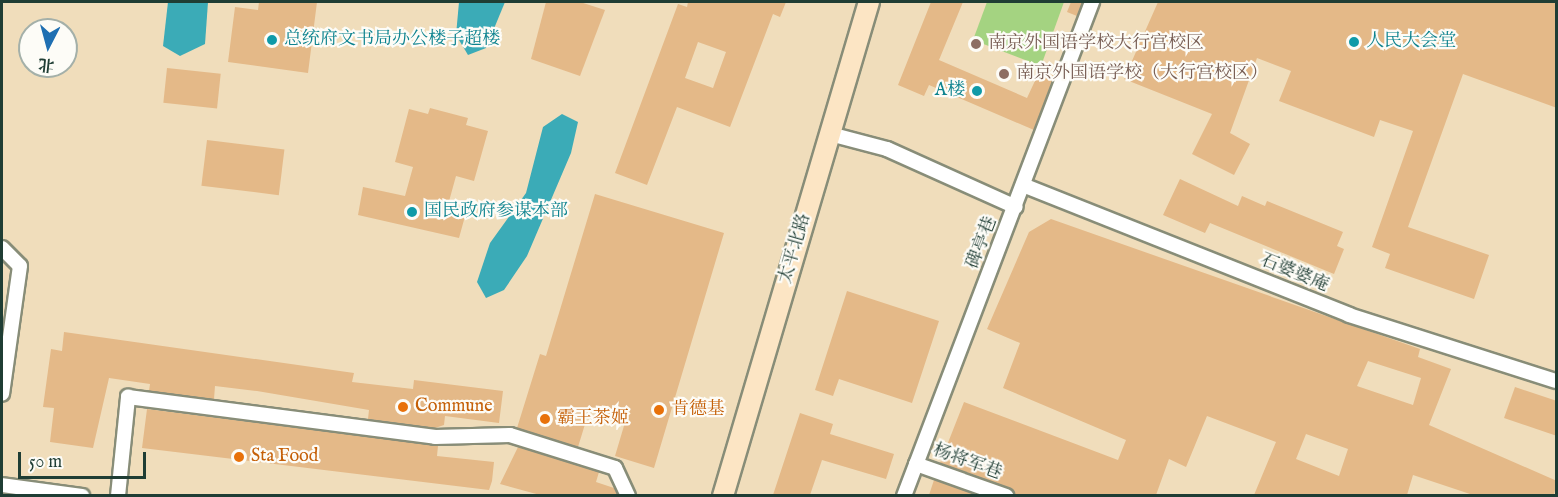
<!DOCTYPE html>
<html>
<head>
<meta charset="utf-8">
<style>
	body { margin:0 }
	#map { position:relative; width:1558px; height:497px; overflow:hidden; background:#f0ddbb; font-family:"IM FELL English","Noto Serif SC",serif }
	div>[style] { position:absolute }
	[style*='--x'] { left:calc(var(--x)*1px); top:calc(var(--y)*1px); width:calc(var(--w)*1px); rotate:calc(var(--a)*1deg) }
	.green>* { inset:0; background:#a4d381 }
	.water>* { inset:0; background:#3babb7 }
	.building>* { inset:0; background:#e4b988; transform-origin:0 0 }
	.roads { filter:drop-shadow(2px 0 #888d78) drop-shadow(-2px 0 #888d78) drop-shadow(0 2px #888d78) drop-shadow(0 -2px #888d78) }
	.street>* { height:14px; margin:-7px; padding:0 7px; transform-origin:7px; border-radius:7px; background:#fff }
	.secondary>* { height:20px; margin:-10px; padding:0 10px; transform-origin:10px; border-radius:10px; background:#fce5c4 }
	.dots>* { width:16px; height:16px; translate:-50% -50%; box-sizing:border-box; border:3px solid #fdfcf7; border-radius:50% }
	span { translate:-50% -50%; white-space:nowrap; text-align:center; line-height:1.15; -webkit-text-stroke:4.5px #fdfcf7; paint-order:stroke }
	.culture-label { font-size:18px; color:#0d838f }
	.left { translate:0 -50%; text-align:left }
	.right { translate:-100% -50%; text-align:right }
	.education-label { font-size:18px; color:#785e54 }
	.street-label { font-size:18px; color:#1f3d34 }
	.food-label { font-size:18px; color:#c56008 }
	.frame { position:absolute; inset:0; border:3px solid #1f3d34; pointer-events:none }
	.north { position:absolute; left:18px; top:18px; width:60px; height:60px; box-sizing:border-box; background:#fdfcf7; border:2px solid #a4b0a9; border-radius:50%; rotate:186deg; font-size:16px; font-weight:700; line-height:24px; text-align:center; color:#1f3d34 }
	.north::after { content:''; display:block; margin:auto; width:21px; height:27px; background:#1f6fb2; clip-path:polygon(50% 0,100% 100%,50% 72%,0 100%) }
	.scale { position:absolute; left:18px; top:452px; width:128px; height:27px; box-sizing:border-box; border:3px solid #1f3d34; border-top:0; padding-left:8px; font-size:18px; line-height:21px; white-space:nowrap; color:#1f3d34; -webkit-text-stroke:4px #fdfcf7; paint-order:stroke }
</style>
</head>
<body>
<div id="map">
	<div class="green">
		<i style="clip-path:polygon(987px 2px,1064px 2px,1041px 66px,973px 40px)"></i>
	</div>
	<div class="water">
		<i style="clip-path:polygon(168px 2px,208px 2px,205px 44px,180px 56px,163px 46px)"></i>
		<i style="clip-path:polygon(459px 2px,505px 2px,486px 48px,468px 55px,456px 35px)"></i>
		<i style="clip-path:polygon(562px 114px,578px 122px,571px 153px,527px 256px,504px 290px,486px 298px,477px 282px,490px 243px,526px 193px,543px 127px)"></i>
	</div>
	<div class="building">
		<i style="clip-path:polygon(259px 2px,317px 2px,308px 73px,228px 62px,235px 7px,258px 10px)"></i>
		<i style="clip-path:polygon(546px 2px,580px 2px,605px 10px,580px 76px,531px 59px)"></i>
		<i style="clip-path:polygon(evenodd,688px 2px,786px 2px,780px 17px,773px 14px,730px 127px,677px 107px,647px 185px,615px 173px,678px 4px,687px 7px,688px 2px,698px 42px,726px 52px,713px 88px,685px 78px,698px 42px)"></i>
		<i style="clip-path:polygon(931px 2px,963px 2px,939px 60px,1027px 98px,1040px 70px,1054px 76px,1034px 130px,929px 85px,924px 96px,898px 85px)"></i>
		<i style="clip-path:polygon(1071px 2px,1083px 2px,1077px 16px,1067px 12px)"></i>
		<i style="clip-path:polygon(1158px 2px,1557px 2px,1557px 108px,1463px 74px,1408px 227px,1489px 255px,1474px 299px,1385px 268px,1390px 254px,1372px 247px,1413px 131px,1380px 120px,1374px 137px,1279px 101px,1291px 71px,1257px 58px,1230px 133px,1250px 144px,1234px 175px,1192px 154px,1212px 114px,1124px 79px)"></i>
		<i style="left:167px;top:68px;width:54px;height:35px;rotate:6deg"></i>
		<i style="clip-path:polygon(430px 108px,468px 118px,466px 125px,488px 131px,474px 181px,456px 176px,448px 205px,467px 209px,459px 238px,358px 215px,363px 187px,405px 196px,413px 167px,395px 162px,409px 109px,428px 114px)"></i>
		<i style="left:207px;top:140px;width:78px;height:46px;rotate:7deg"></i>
		<i style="clip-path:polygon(1180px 179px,1238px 206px,1242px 196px,1265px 206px,1267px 201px,1343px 232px,1337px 246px,1344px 249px,1334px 274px,1210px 223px,1205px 233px,1163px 215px)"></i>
		<i style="clip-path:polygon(595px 194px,724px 233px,654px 468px,615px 456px,626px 419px,590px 408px,578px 447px,517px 428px,540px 354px,546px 356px)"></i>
		<i style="clip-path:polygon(evenodd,1051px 219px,1420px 349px,1418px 357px,1451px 369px,1429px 425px,1557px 481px,1554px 495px,1473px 495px,1413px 475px,1407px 495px,1254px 495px,1276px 442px,1207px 416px,1186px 467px,1169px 459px,1156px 495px,1015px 495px,1009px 488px,940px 463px,964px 402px,1118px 460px,1126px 440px,1003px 388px,1020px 343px,987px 329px,1029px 232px,1051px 219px,1368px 361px,1421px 378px,1413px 405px,1357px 386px,1368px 361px,1051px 219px,1306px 434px,1348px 449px,1339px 476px,1296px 459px,1306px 434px)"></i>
		<i style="clip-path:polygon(847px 291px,939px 321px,912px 403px,839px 379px,833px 396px,815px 390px)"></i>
		<i style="clip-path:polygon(64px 332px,354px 373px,352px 382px,413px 389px,414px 380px,503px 391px,499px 423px,445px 416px,444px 425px,435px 428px,368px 419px,369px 410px,257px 391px,215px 386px,214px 399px,149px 391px,150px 384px,109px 378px,93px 448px,50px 442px,54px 408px,43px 407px,51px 349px,62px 351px)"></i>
		<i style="clip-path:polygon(1515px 387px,1557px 401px,1557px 436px,1504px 418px)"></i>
		<i style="clip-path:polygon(147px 409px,438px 446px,437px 456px,494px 462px,492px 481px,489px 490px,142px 448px)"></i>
		<i style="clip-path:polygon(800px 413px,833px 424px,830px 434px,894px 454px,886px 479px,822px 460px,810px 495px,773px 495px)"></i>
		<i style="clip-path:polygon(518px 447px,599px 472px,596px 482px,614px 488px,618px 495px,540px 495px,500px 484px)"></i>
		<i style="clip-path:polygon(934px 480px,978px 495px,929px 495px)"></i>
	</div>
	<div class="roads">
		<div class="street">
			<i style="--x:830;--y:134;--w:59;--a:14.7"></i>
			<i style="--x:887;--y:149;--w:141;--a:24.2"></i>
			<i style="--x:1023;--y:185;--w:351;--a:21.7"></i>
			<i style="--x:1349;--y:315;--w:217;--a:17.7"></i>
			<i style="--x:2;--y:248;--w:25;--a:45"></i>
			<i style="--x:20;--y:266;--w:129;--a:98"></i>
			<i style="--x:916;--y:464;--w:96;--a:19.6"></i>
			<i style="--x:2;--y:485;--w:81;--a:7.8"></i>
			<i style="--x:118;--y:496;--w:100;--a:-84.2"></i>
			<i style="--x:128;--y:397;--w:310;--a:7.4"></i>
			<i style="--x:435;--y:437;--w:75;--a:-1.5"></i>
			<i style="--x:510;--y:435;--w:110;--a:17.4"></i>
			<i style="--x:615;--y:468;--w:31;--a:65"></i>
			<i style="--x:904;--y:496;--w:529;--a:-69.16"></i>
		</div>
		<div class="secondary">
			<i style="--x:723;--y:496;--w:515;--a:-73.54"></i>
		</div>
	</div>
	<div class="dots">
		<i style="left:272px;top:40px;background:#0f9aa8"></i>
		<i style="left:1354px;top:42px;background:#0f9aa8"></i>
		<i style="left:976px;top:44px;background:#8d6e63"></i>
		<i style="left:1004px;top:74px;background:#8d6e63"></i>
		<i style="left:977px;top:91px;background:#0f9aa8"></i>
		<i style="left:412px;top:212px;background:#0f9aa8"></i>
		<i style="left:403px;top:407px;background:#e8710a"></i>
		<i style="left:659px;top:410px;background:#e8710a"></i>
		<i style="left:545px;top:419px;background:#e8710a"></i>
		<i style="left:239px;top:457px;background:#e8710a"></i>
	</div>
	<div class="culture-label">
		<span class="left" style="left:284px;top:40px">总统府文书局办公楼子超楼</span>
		<span class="left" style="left:1366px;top:42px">人民大会堂</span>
		<span class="right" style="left:965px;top:91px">A楼</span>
		<span class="left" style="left:424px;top:212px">国民政府参谋本部</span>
	</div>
	<div class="education-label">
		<span class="left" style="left:988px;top:44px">南京外国语学校大行宫校区</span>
		<span class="left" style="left:1016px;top:74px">南京外国语学校（大行宫校区）</span>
	</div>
	<div class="street-label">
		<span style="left:983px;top:243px;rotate:-69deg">碑亭巷</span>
		<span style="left:796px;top:249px;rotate:-74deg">太平北路</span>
		<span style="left:1294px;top:274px;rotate:22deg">石婆婆庵</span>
		<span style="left:967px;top:463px;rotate:20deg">杨将军巷</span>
	</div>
	<div class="food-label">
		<span class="left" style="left:415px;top:407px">Commune</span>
		<span class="left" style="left:671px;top:410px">肯德基</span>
		<span class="left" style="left:557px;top:419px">霸王茶姬</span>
		<span class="left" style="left:251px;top:457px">Sta Food</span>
	</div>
	<div class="frame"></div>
	<div class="north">北</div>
	<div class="scale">50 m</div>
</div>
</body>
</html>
